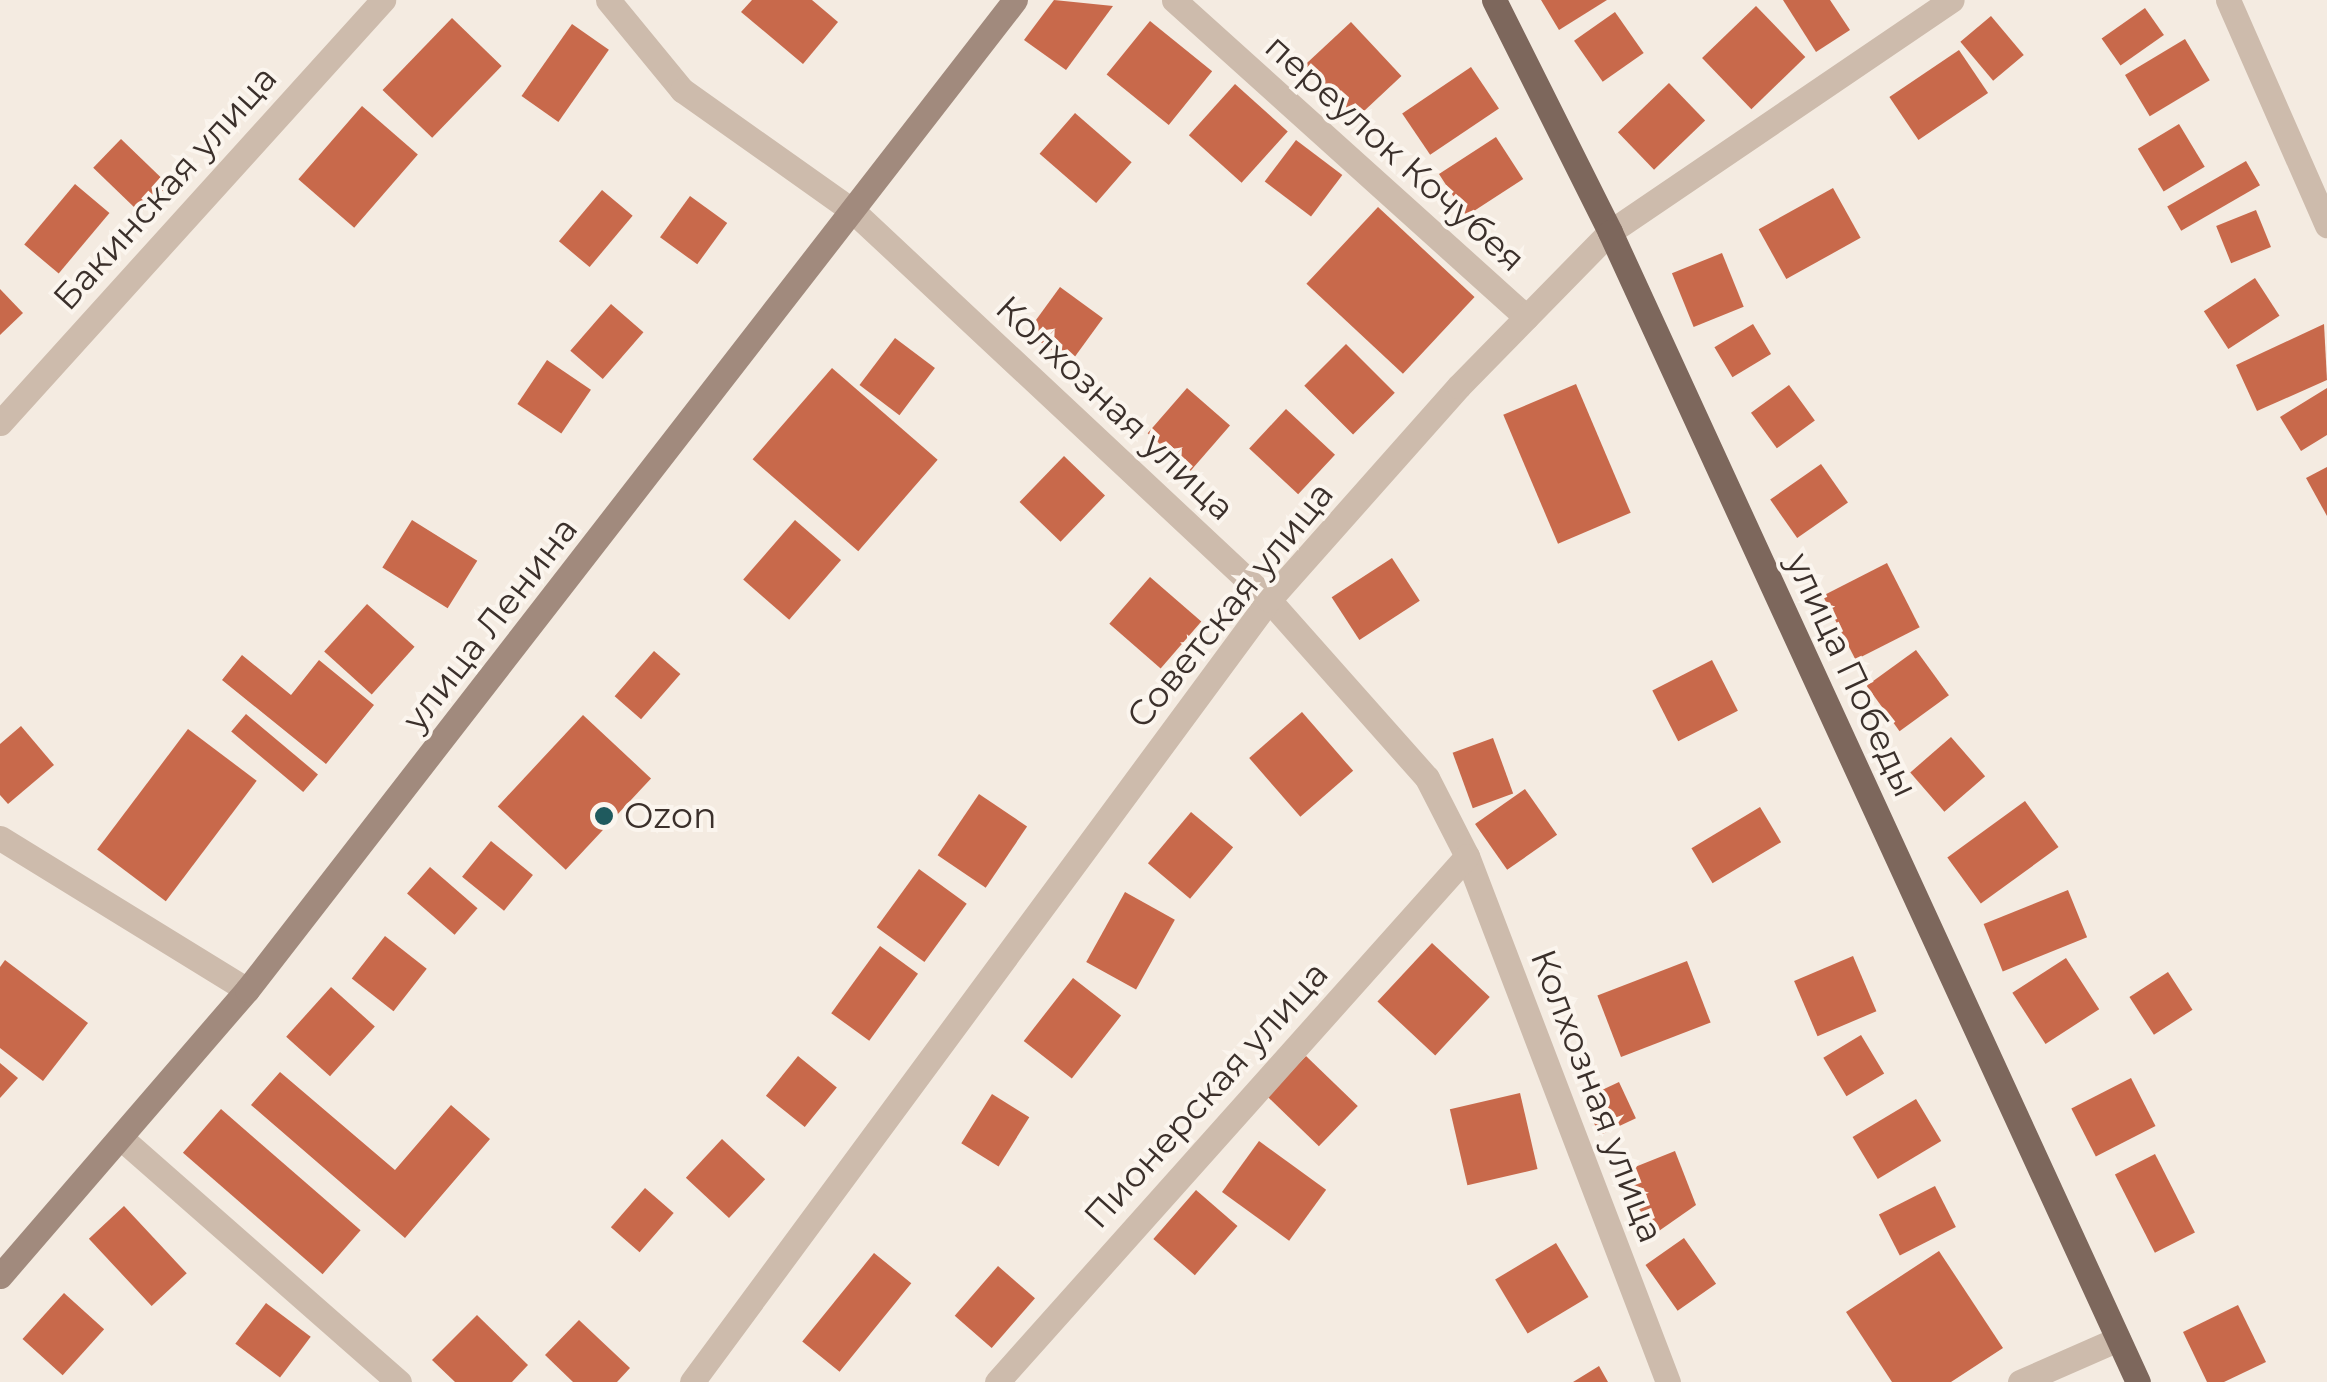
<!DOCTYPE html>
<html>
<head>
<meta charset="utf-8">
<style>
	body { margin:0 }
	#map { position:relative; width:2327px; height:1382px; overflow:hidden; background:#f4ebe1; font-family:Montserrat,sans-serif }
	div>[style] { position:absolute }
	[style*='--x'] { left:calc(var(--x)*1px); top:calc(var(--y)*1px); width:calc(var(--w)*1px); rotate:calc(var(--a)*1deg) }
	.building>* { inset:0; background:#c8694b; transform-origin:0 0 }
	.street>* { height:25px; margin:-12.5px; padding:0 12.5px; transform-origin:12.5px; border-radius:12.5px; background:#cdbbac }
	.secondary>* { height:25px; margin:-12.5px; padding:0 12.5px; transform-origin:12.5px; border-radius:12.5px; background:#a18a7d }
	.primary>* { height:25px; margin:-12.5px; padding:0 12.5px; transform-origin:12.5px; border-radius:12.5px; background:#7d675c }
	.dots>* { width:28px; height:28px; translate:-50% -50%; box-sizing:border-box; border:5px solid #fbf5ee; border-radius:50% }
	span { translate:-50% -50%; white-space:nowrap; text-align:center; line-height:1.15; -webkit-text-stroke:8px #fbf5ee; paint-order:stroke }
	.street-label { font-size:35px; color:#3b302b }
	.poi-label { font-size:35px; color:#3b302b }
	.left { translate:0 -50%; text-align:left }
</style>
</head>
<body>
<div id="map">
	<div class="building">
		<i style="clip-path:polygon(752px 0,812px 0,838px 22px,803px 64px,741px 12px)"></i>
		<i style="clip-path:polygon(1054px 0,1113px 6px,1066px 70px,1024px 40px)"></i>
		<i style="clip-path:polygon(1541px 0,1607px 0,1559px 30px)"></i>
		<i style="clip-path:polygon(1783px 0,1830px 0,1850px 30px,1816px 52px)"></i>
		<i style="left:1756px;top:6px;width:71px;height:75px;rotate:46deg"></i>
		<i style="left:2145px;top:8px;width:33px;height:53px;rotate:55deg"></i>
		<i style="left:1615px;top:12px;width:50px;height:50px;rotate:55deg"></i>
		<i style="left:1991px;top:16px;width:51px;height:40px;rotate:50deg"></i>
		<i style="left:452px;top:18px;width:69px;height:100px;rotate:44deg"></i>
		<i style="left:1150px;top:21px;width:80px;height:69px;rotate:39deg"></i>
		<i style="left:1351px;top:22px;width:74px;height:65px;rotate:47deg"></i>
		<i style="left:572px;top:24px;width:45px;height:88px;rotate:35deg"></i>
		<i style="left:2185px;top:39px;width:48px;height:70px;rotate:59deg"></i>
		<i style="left:1959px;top:50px;width:52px;height:84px;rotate:56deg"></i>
		<i style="left:1471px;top:67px;width:50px;height:83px;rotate:56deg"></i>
		<i style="left:1669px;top:83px;width:52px;height:71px;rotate:46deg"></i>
		<i style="left:1235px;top:84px;width:71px;height:69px;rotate:42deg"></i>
		<i style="left:362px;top:106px;width:74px;height:97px;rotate:41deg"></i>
		<i style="left:1075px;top:113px;width:75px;height:54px;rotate:41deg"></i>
		<i style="left:2179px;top:124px;width:50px;height:48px;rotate:59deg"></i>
		<i style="left:1496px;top:137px;width:50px;height:68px;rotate:57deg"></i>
		<i style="left:121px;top:139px;width:66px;height:40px;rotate:44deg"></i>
		<i style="left:1296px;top:140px;width:58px;height:52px;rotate:37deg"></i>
		<i style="left:2246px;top:161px;width:28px;height:91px;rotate:60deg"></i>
		<i style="left:75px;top:184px;width:45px;height:79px;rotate:40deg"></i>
		<i style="left:1833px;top:188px;width:57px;height:85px;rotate:61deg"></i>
		<i style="left:602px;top:190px;width:40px;height:67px;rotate:40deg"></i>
		<i style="left:690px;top:196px;width:46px;height:51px;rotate:36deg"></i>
		<i style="left:1378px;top:207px;width:132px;height:105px;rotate:43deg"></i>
		<i style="left:2256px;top:210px;width:40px;height:43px;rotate:68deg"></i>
		<i style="left:1722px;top:253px;width:58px;height:54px;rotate:68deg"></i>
		<i style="left:2255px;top:278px;width:45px;height:61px;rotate:57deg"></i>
		<i style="left:1060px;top:287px;width:53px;height:56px;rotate:36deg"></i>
		<i style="clip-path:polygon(0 289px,23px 313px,0 335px)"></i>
		<i style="left:611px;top:304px;width:43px;height:62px;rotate:41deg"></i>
		<i style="left:1753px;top:324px;width:35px;height:45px;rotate:59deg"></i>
		<i style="clip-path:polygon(2324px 324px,2327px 380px,2257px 411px,2236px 365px)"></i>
		<i style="left:895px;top:338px;width:50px;height:59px;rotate:37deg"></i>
		<i style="left:1346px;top:344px;width:69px;height:59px;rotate:45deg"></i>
		<i style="left:547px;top:360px;width:53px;height:53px;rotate:34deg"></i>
		<i style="left:832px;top:368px;width:140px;height:121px;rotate:41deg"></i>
		<i style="left:1576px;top:384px;width:140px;height:79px;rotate:67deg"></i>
		<i style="left:1789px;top:385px;width:44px;height:47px;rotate:54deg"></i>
		<i style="left:1187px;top:388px;width:57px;height:60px;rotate:41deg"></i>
		<i style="clip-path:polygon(2327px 388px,2327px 435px,2301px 451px,2280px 417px)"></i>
		<i style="left:1286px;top:409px;width:67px;height:54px;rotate:43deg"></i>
		<i style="left:1064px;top:456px;width:57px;height:64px;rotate:44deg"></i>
		<i style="left:1821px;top:464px;width:47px;height:62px;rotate:55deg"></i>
		<i style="clip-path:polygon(2327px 467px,2327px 516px,2306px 478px)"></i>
		<i style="left:412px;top:520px;width:77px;height:56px;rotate:32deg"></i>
		<i style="left:795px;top:520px;width:61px;height:79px;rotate:41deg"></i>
		<i style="left:1392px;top:558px;width:51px;height:72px;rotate:57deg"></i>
		<i style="left:1887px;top:563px;width:72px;height:72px;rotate:63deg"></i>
		<i style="left:1150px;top:577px;width:68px;height:62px;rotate:41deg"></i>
		<i style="left:367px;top:604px;width:64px;height:64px;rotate:42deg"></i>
		<i style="left:1916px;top:650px;width:56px;height:61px;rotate:54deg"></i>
		<i style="left:654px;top:651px;width:35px;height:60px;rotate:41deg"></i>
		<i style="clip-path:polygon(242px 655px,291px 695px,319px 660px,374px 705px,326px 764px,222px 680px)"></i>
		<i style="left:1712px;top:660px;width:57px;height:67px;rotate:63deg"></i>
		<i style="left:1302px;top:712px;width:78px;height:70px;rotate:49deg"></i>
		<i style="left:246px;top:714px;width:94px;height:23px;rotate:40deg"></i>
		<i style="left:583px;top:715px;width:93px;height:125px;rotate:43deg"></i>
		<i style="clip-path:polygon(21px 726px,54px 765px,8px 804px,0 795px,0 744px)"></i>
		<i style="left:188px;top:729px;width:86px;height:151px;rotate:37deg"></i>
		<i style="left:1951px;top:737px;width:52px;height:54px;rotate:49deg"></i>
		<i style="left:1493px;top:738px;width:59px;height:43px;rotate:70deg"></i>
		<i style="left:1525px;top:789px;width:56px;height:61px;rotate:55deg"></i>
		<i style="left:979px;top:794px;width:58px;height:74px;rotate:34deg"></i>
		<i style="left:2025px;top:801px;width:57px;height:96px;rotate:54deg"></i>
		<i style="left:1760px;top:807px;width:41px;height:80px;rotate:59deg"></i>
		<i style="left:1191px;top:812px;width:55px;height:67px;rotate:40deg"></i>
		<i style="left:491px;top:841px;width:54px;height:46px;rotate:39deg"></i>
		<i style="left:430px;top:867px;width:63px;height:35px;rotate:41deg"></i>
		<i style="left:919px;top:869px;width:59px;height:72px;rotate:36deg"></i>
		<i style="left:2068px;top:890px;width:51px;height:91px;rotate:68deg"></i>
		<i style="left:1125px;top:892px;width:57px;height:80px;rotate:29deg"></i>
		<i style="left:385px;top:936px;width:53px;height:54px;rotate:38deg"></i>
		<i style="left:1432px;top:943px;width:79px;height:80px;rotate:43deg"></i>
		<i style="left:880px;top:946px;width:47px;height:83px;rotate:36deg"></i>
		<i style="left:1853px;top:956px;width:60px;height:64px;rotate:67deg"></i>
		<i style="left:2066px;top:958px;width:61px;height:64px;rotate:57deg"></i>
		<i style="clip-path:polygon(5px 960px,88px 1023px,43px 1081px,0 1048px,0 967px)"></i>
		<i style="left:1687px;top:961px;width:66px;height:96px;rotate:69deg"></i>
		<i style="left:2168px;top:972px;width:45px;height:46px;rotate:57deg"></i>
		<i style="left:1073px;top:978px;width:61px;height:80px;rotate:38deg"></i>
		<i style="left:331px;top:987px;width:59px;height:67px;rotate:42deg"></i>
		<i style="left:1861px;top:1035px;width:45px;height:44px;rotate:59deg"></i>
		<i style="left:798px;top:1056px;width:50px;height:51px;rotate:39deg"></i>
		<i style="left:1306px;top:1056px;width:72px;height:56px;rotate:44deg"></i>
		<i style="clip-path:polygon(0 1063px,18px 1078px,0 1098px)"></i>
		<i style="clip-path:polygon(280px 1072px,395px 1170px,451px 1105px,490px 1139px,405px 1238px,251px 1105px)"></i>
		<i style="left:2131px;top:1078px;width:54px;height:67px;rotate:63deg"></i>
		<i style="left:1619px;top:1082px;width:40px;height:40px;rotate:65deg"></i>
		<i style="left:1520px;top:1093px;width:78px;height:72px;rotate:77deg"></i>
		<i style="left:992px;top:1094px;width:44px;height:58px;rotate:32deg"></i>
		<i style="left:1916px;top:1099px;width:49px;height:74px;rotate:59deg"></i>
		<i style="left:221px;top:1109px;width:185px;height:58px;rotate:41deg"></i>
		<i style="left:722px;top:1139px;width:59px;height:53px;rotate:43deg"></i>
		<i style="left:1259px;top:1141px;width:83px;height:63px;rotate:36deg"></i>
		<i style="clip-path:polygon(1675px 1151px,1696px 1205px,1656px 1233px,1615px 1175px)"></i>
		<i style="left:2155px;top:1154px;width:88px;height:45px;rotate:63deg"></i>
		<i style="left:1935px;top:1186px;width:46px;height:63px;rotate:63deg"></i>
		<i style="left:645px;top:1188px;width:38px;height:52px;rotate:41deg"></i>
		<i style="left:1196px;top:1190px;width:55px;height:65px;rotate:41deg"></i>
		<i style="left:124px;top:1206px;width:92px;height:48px;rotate:47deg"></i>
		<i style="left:1684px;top:1238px;width:56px;height:47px;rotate:55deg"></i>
		<i style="left:1556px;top:1243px;width:63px;height:71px;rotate:59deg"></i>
		<i style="clip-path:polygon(1939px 1251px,2003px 1348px,1951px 1382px,1892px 1382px,1846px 1312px)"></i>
		<i style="left:874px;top:1253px;width:48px;height:114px;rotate:39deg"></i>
		<i style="left:998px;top:1266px;width:49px;height:66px;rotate:41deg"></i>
		<i style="left:64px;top:1293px;width:54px;height:62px;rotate:42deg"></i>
		<i style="left:266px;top:1303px;width:56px;height:51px;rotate:37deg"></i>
		<i style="clip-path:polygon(2238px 1305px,2266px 1362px,2224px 1382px,2207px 1382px,2183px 1332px)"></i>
		<i style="clip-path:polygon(477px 1315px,528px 1365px,512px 1382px,455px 1382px,432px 1360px)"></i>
		<i style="clip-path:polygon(579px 1320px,630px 1368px,617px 1382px,573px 1382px,545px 1355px)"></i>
		<i style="clip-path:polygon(1599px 1366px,1608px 1382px,1573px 1382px)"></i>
	</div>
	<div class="street">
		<i style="--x:608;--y:0;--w:117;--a:50.6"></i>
		<i style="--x:682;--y:90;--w:211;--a:35.3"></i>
		<i style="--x:854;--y:212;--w:568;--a:43.07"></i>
		<i style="--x:1269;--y:600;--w:238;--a:48.4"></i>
		<i style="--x:1427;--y:778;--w:88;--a:62.9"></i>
		<i style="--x:1467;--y:856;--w:563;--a:69.09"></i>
		<i style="--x:1174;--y:0;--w:474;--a:42"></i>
		<i style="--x:2228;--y:0;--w:246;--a:66.3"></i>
		<i style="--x:0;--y:423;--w:571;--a:-47.84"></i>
		<i style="--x:0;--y:838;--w:290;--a:31.6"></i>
		<i style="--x:121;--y:1138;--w:370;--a:41.3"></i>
		<i style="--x:692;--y:1382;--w:972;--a:-53.58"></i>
		<i style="--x:1269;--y:600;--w:286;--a:-48.4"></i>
		<i style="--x:1459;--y:386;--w:216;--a:-45.6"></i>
		<i style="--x:1610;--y:232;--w:413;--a:-34.2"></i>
		<i style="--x:997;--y:1382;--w:705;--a:-48.22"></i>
		<i style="--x:2020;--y:1382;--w:107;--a:-23.7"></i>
	</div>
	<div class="secondary">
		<i style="--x:0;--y:1276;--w:378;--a:-49.2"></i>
		<i style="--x:247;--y:990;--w:1253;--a:-52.2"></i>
	</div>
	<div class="primary">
		<i style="--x:1494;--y:0;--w:259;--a:63.4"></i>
		<i style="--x:1610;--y:232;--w:1265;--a:65.34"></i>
	</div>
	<div class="dots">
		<i style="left:604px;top:816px;background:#1f5a5e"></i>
	</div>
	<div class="street-label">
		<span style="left:1395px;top:153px;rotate:42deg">переулок Кочубея</span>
		<span style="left:165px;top:188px;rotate:-48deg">Бакинская улица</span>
		<span style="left:1115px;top:408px;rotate:43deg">Колхозная улица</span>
		<span style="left:1230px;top:605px;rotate:-51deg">Советская улица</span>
		<span style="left:490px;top:624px;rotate:-52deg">улица Ленина</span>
		<span style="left:1852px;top:675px;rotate:65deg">улица Победы</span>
		<span style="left:1206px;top:1095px;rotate:-48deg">Пионерская улица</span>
		<span style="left:1597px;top:1096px;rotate:69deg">Колхозная улица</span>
	</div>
	<div class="poi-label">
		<span class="left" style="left:624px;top:816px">Ozon</span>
	</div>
</div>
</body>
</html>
